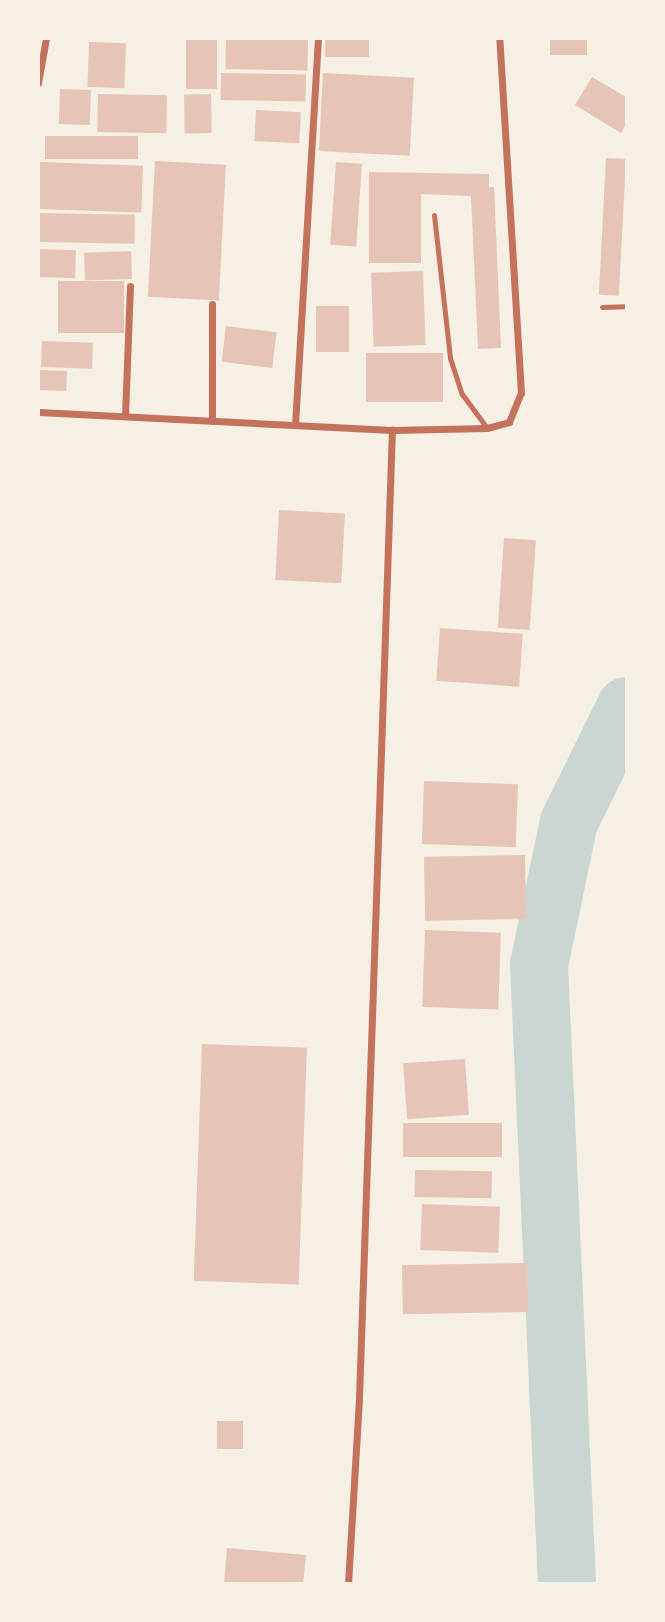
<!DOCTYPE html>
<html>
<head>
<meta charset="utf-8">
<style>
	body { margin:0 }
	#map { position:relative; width:665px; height:1622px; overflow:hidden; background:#f6efe4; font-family:"Asap Condensed",sans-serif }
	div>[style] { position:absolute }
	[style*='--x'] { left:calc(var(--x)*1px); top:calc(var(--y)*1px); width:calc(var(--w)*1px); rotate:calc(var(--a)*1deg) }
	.river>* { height:58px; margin:-29px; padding:0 29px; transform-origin:29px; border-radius:29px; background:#c9d6d2 }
	.building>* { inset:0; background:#e6c5b7; transform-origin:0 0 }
	.service>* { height:5px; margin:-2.5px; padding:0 2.5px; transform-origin:2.5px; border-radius:2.5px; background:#c5725c }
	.minor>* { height:7px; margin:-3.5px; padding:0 3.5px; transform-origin:3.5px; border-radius:3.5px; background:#c5725c }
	span { translate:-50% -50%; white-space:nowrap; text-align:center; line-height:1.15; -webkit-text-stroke:7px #f6efe4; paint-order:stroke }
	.frame { position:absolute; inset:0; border:40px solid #f6efe4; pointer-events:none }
</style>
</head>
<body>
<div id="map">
	<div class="river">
		<i style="--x:567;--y:1584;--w:620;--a:-92.59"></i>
		<i style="--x:539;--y:965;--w:146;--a:-78.2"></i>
		<i style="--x:569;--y:822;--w:129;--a:-63.8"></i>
	</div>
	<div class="building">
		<i style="left:186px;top:38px;width:31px;height:51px"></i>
		<i style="left:226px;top:38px;width:82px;height:31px;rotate:1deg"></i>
		<i style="left:325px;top:38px;width:44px;height:19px"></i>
		<i style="left:550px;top:38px;width:37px;height:17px"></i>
		<i style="left:89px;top:42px;width:37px;height:45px;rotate:2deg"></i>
		<i style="left:221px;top:73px;width:85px;height:27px;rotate:1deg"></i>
		<i style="left:323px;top:73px;width:91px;height:78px;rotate:3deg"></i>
		<i style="clip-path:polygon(592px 77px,626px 97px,626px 124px,621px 133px,575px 105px)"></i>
		<i style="left:60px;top:89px;width:31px;height:35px;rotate:2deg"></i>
		<i style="left:98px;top:94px;width:69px;height:38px;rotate:1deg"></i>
		<i style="left:211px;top:94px;width:39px;height:27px;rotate:89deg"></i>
		<i style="left:256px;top:110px;width:45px;height:31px;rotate:3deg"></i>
		<i style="left:45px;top:136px;width:93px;height:23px"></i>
		<i style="left:606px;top:158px;width:20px;height:137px;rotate:3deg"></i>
		<i style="left:155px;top:161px;width:71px;height:136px;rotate:3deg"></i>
		<i style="left:39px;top:162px;width:104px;height:47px;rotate:2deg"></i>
		<i style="left:336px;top:162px;width:26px;height:83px;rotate:4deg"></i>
		<i style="clip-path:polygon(369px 172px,489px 174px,489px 187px,494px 187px,501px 348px,478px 349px,471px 196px,421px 194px,421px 263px,369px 263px)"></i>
		<i style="left:38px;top:213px;width:97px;height:29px;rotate:1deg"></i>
		<i style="left:38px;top:249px;width:38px;height:28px;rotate:2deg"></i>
		<i style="left:131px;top:251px;width:28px;height:47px;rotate:88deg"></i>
		<i style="left:423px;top:271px;width:74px;height:52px;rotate:88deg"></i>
		<i style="left:124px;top:281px;width:52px;height:66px;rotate:90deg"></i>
		<i style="left:316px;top:306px;width:33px;height:46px"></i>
		<i style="left:226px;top:326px;width:51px;height:36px;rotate:7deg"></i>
		<i style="left:42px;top:341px;width:51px;height:26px;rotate:2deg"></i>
		<i style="left:443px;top:353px;width:49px;height:77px;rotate:90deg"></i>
		<i style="left:38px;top:370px;width:29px;height:20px;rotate:2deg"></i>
		<i style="left:279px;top:510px;width:66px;height:70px;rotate:3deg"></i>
		<i style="left:504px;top:538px;width:32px;height:90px;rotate:4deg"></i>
		<i style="left:440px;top:628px;width:83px;height:53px;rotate:4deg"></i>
		<i style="left:424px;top:781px;width:94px;height:63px;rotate:2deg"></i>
		<i style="left:525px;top:855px;width:64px;height:101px;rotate:89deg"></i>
		<i style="left:425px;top:930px;width:76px;height:77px;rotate:2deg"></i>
		<i style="left:202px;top:1044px;width:105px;height:237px;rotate:2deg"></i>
		<i style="left:465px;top:1059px;width:56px;height:62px;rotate:86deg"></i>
		<i style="left:502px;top:1123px;width:34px;height:99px;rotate:90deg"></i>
		<i style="left:415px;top:1170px;width:77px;height:27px;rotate:1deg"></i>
		<i style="left:422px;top:1204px;width:78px;height:46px;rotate:2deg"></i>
		<i style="left:527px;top:1263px;width:49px;height:125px;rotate:89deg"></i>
		<i style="left:217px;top:1421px;width:26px;height:28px"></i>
		<i style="clip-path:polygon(227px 1548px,306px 1555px,303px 1584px,224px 1584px)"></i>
	</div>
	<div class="service">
		<i style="--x:434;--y:215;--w:144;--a:83.6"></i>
		<i style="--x:450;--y:358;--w:38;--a:72"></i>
		<i style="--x:462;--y:394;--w:42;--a:53.7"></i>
		<i style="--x:602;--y:307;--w:24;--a:-2"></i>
	</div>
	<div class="minor">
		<i style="--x:38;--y:83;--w:46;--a:-79.9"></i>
		<i style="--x:212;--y:304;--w:117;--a:90"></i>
		<i style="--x:38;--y:412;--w:354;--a:2.9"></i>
		<i style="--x:392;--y:430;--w:95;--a:-1.2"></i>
		<i style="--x:487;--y:428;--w:23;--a:-15"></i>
		<i style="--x:509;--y:422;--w:31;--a:-68"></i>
		<i style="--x:521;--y:393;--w:356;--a:-93.5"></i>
		<i style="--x:125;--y:416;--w:130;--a:-87.8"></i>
		<i style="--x:295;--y:425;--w:388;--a:-86.6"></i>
		<i style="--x:348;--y:1584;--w:186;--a:-86.6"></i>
		<i style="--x:359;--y:1398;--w:969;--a:-88.05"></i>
	</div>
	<div class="frame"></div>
</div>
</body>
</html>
